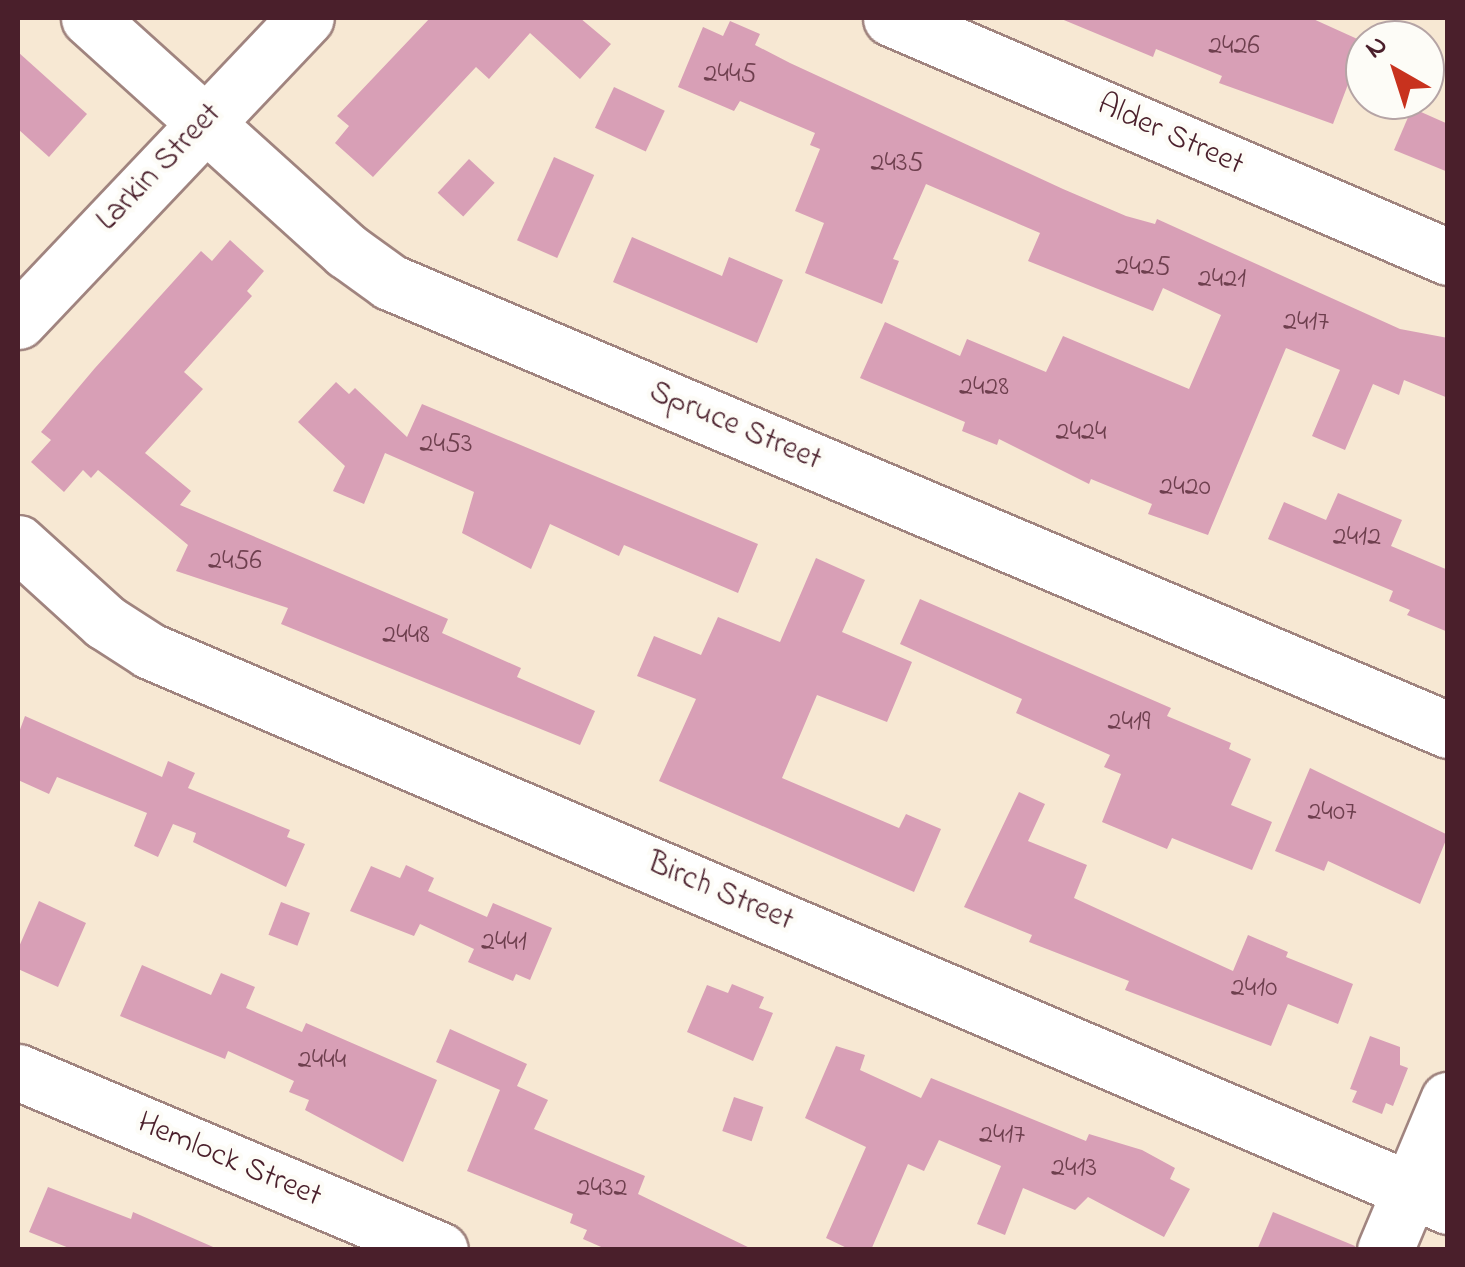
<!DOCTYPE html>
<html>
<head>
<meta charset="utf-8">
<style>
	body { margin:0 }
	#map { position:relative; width:1465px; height:1267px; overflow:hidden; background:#f7e8d3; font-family:"Indie Flower",sans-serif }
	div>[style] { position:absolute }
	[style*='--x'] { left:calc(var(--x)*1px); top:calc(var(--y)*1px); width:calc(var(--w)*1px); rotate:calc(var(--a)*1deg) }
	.building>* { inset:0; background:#d89fb6; transform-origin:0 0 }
	.roads { filter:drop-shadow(2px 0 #a0847f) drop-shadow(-2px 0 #a0847f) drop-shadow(0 2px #a0847f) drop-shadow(0 -2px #a0847f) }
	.minor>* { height:55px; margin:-27.5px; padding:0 27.5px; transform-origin:27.5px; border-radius:27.5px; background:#fff }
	span { translate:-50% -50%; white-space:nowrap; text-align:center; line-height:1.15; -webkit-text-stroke:9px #fdfcf7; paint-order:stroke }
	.number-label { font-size:28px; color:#6e3f4e }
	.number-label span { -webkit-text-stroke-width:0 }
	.street-label { font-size:32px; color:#4a1f2b }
	.frame { position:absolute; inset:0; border:20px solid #4a1f2b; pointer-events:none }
	.north { position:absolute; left:1345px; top:20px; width:100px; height:100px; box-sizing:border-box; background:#fdfcf7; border:2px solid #b5a4a5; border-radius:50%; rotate:321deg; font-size:28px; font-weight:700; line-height:40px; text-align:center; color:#4a1f2b }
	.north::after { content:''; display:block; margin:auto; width:35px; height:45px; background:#c8321e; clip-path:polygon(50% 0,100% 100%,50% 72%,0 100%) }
</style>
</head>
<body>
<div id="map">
	<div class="building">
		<i style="clip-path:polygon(430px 18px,580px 18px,611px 44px,580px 79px,530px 33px,489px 79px,476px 67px,373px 177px,335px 143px,349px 126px,337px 116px)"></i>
		<i style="clip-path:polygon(1059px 18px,1311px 18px,1364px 42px,1333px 124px,1219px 83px,1222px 76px,1156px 49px,1153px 57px)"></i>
		<i style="clip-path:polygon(730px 21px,760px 34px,755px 45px,790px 63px,1063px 189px,1126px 216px,1155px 224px,1157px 219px,1400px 329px,1448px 338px,1448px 398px,1404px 380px,1399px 395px,1373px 384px,1345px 450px,1312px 436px,1340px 370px,1286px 348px,1208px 535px,1148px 514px,1152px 504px,1091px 479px,1089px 484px,999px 439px,997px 445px,962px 431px,965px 422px,860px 378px,885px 322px,960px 356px,967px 339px,1046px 372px,1063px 336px,1189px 389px,1221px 315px,1163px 288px,1153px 311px,1028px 261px,1040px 233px,926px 184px,893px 259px,899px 261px,882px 304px,805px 273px,824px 223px,795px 211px,820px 149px,810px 145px,815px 133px,740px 101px,734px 111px,678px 87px,703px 27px,723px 36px)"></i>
		<i style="clip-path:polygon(18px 52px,87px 114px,49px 157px,18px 129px)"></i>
		<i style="left:614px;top:87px;width:56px;height:45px;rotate:25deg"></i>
		<i style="clip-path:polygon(1412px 108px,1448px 124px,1448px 172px,1394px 150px)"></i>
		<i style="left:554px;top:157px;width:44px;height:91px;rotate:24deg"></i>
		<i style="left:469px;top:159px;width:35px;height:46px;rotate:43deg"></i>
		<i style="clip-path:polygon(632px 237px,722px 276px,729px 257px,783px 280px,757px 343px,613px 282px)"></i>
		<i style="clip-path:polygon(230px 240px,264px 271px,247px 291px,252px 296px,184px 372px,203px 389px,145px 453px,191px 491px,180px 505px,448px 619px,442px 633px,521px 668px,517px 677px,595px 711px,580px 745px,281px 624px,288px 608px,176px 571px,188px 545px,98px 470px,91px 478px,83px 470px,64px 492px,31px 462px,51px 440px,41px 432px,95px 368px,201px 251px,212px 261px)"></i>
		<i style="clip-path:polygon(336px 382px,349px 394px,355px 388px,407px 437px,422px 404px,758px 544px,738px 593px,624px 545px,619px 556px,550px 524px,531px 569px,462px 533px,474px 492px,385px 453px,364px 504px,333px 491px,345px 466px,298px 422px)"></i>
		<i style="clip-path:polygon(1338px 493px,1402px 520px,1391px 546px,1448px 570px,1448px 632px,1407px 615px,1410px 610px,1389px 601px,1393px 591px,1268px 539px,1284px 502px,1326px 520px)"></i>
		<i style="clip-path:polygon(816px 558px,865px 580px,842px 632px,912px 662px,887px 722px,817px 695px,782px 778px,899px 828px,906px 814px,941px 829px,914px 892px,659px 781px,696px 699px,637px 676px,654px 636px,701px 655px,718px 617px,780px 642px)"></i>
		<i style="clip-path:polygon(920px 599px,1171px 708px,1167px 716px,1231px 743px,1229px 749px,1251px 759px,1231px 805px,1272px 822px,1252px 870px,1172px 838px,1167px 849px,1102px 822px,1121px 774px,1104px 767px,1110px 755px,1016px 713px,1022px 699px,900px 644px)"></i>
		<i style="clip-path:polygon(25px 716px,162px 777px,168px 761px,195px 773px,188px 788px,290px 830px,287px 837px,305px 844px,286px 887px,193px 842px,196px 833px,173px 824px,158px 857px,134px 846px,147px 813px,57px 777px,49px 794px,18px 780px,18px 735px)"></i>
		<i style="clip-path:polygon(1310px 768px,1448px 835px,1420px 904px,1328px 861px,1324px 871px,1275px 851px)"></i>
		<i style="clip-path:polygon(1019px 792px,1045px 804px,1028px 841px,1087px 865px,1074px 898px,1233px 971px,1248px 935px,1288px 952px,1286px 957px,1353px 984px,1338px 1024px,1288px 1004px,1271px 1046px,1125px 990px,1129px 981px,1029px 942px,1032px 935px,964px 907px)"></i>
		<i style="clip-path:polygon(406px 865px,434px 878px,428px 891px,487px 917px,493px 903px,552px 928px,530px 980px,516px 974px,513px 981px,468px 962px,474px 949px,420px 924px,414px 936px,350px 911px,371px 866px,400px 878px)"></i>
		<i style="clip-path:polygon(39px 901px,86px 923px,58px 987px,18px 969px,18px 949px)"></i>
		<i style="left:281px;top:902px;width:31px;height:35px;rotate:21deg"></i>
		<i style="clip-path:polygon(142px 965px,211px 995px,221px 973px,255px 987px,246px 1008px,302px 1032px,306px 1023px,437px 1080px,403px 1162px,305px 1110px,309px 1100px,289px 1092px,294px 1081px,228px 1051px,225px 1059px,120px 1016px)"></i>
		<i style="clip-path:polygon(732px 984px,764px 997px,759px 1008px,773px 1013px,753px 1061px,687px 1032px,707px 985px,728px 993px)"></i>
		<i style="clip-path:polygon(450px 1029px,527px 1064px,517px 1086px,548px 1100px,534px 1129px,645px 1176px,638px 1194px,754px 1250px,608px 1250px,583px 1239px,587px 1230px,570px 1223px,573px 1214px,467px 1171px,500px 1090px,436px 1062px)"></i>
		<i style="clip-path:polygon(1370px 1036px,1400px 1047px,1400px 1065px,1408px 1068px,1393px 1106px,1386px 1103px,1382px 1114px,1352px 1102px,1357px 1091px,1350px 1089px)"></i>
		<i style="clip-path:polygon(836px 1046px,865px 1055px,860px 1070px,921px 1098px,931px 1078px,1086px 1141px,1089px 1134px,1142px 1150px,1175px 1168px,1170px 1179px,1190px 1189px,1164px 1237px,1088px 1197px,1075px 1210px,1023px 1188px,1005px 1235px,977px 1224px,1001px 1166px,939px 1140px,924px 1171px,908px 1164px,871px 1250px,851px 1250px,826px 1238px,866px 1147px,805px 1118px)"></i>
		<i style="left:734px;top:1097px;width:31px;height:36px;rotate:19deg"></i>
		<i style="clip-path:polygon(48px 1187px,131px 1219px,133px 1212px,220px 1250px,74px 1250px,29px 1232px)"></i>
		<i style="clip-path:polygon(1273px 1212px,1355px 1246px,1354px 1250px,1257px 1250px)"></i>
	</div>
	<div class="roads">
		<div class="minor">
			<i style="--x:89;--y:18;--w:348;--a:42.1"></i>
			<i style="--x:347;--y:251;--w:53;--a:35.8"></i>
			<i style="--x:390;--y:282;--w:1149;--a:22.95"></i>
			<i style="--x:891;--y:18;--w:606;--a:23.22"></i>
			<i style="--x:18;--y:321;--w:418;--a:-46.5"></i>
			<i style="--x:18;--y:543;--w:118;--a:42.2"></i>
			<i style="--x:105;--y:622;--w:54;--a:32.8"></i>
			<i style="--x:150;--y:651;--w:1412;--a:23.15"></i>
			<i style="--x:18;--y:1072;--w:458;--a:22.9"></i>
			<i style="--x:1385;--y:1250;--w:163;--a:-67.2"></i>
		</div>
	</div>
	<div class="number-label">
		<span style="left:1234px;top:47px">2426</span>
		<span style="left:730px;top:75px">2445</span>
		<span style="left:897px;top:164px">2435</span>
		<span style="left:1143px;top:268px">2425</span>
		<span style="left:1222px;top:280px">2421</span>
		<span style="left:1306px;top:323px">2417</span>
		<span style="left:984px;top:388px">2428</span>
		<span style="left:1081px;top:433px">2424</span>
		<span style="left:446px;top:445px">2453</span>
		<span style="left:1185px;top:488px">2420</span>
		<span style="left:1357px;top:538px">2412</span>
		<span style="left:235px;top:562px">2456</span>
		<span style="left:406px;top:636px">2448</span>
		<span style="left:1129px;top:723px">2419</span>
		<span style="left:1332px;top:813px">2407</span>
		<span style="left:504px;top:943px">2441</span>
		<span style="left:1254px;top:989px">2410</span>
		<span style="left:322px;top:1061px">2444</span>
		<span style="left:1002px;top:1136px">2417</span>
		<span style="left:1074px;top:1169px">2413</span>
		<span style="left:602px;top:1189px">2432</span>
	</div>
	<div class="street-label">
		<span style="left:1170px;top:136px;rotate:24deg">Alder Street</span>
		<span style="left:160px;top:168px;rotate:-46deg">Larkin Street</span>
		<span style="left:735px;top:427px;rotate:23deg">Spruce Street</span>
		<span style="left:720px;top:893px;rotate:23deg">Birch Street</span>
		<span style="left:229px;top:1161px;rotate:23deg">Hemlock Street</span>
	</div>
	<div class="frame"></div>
	<div class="north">N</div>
</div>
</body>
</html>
